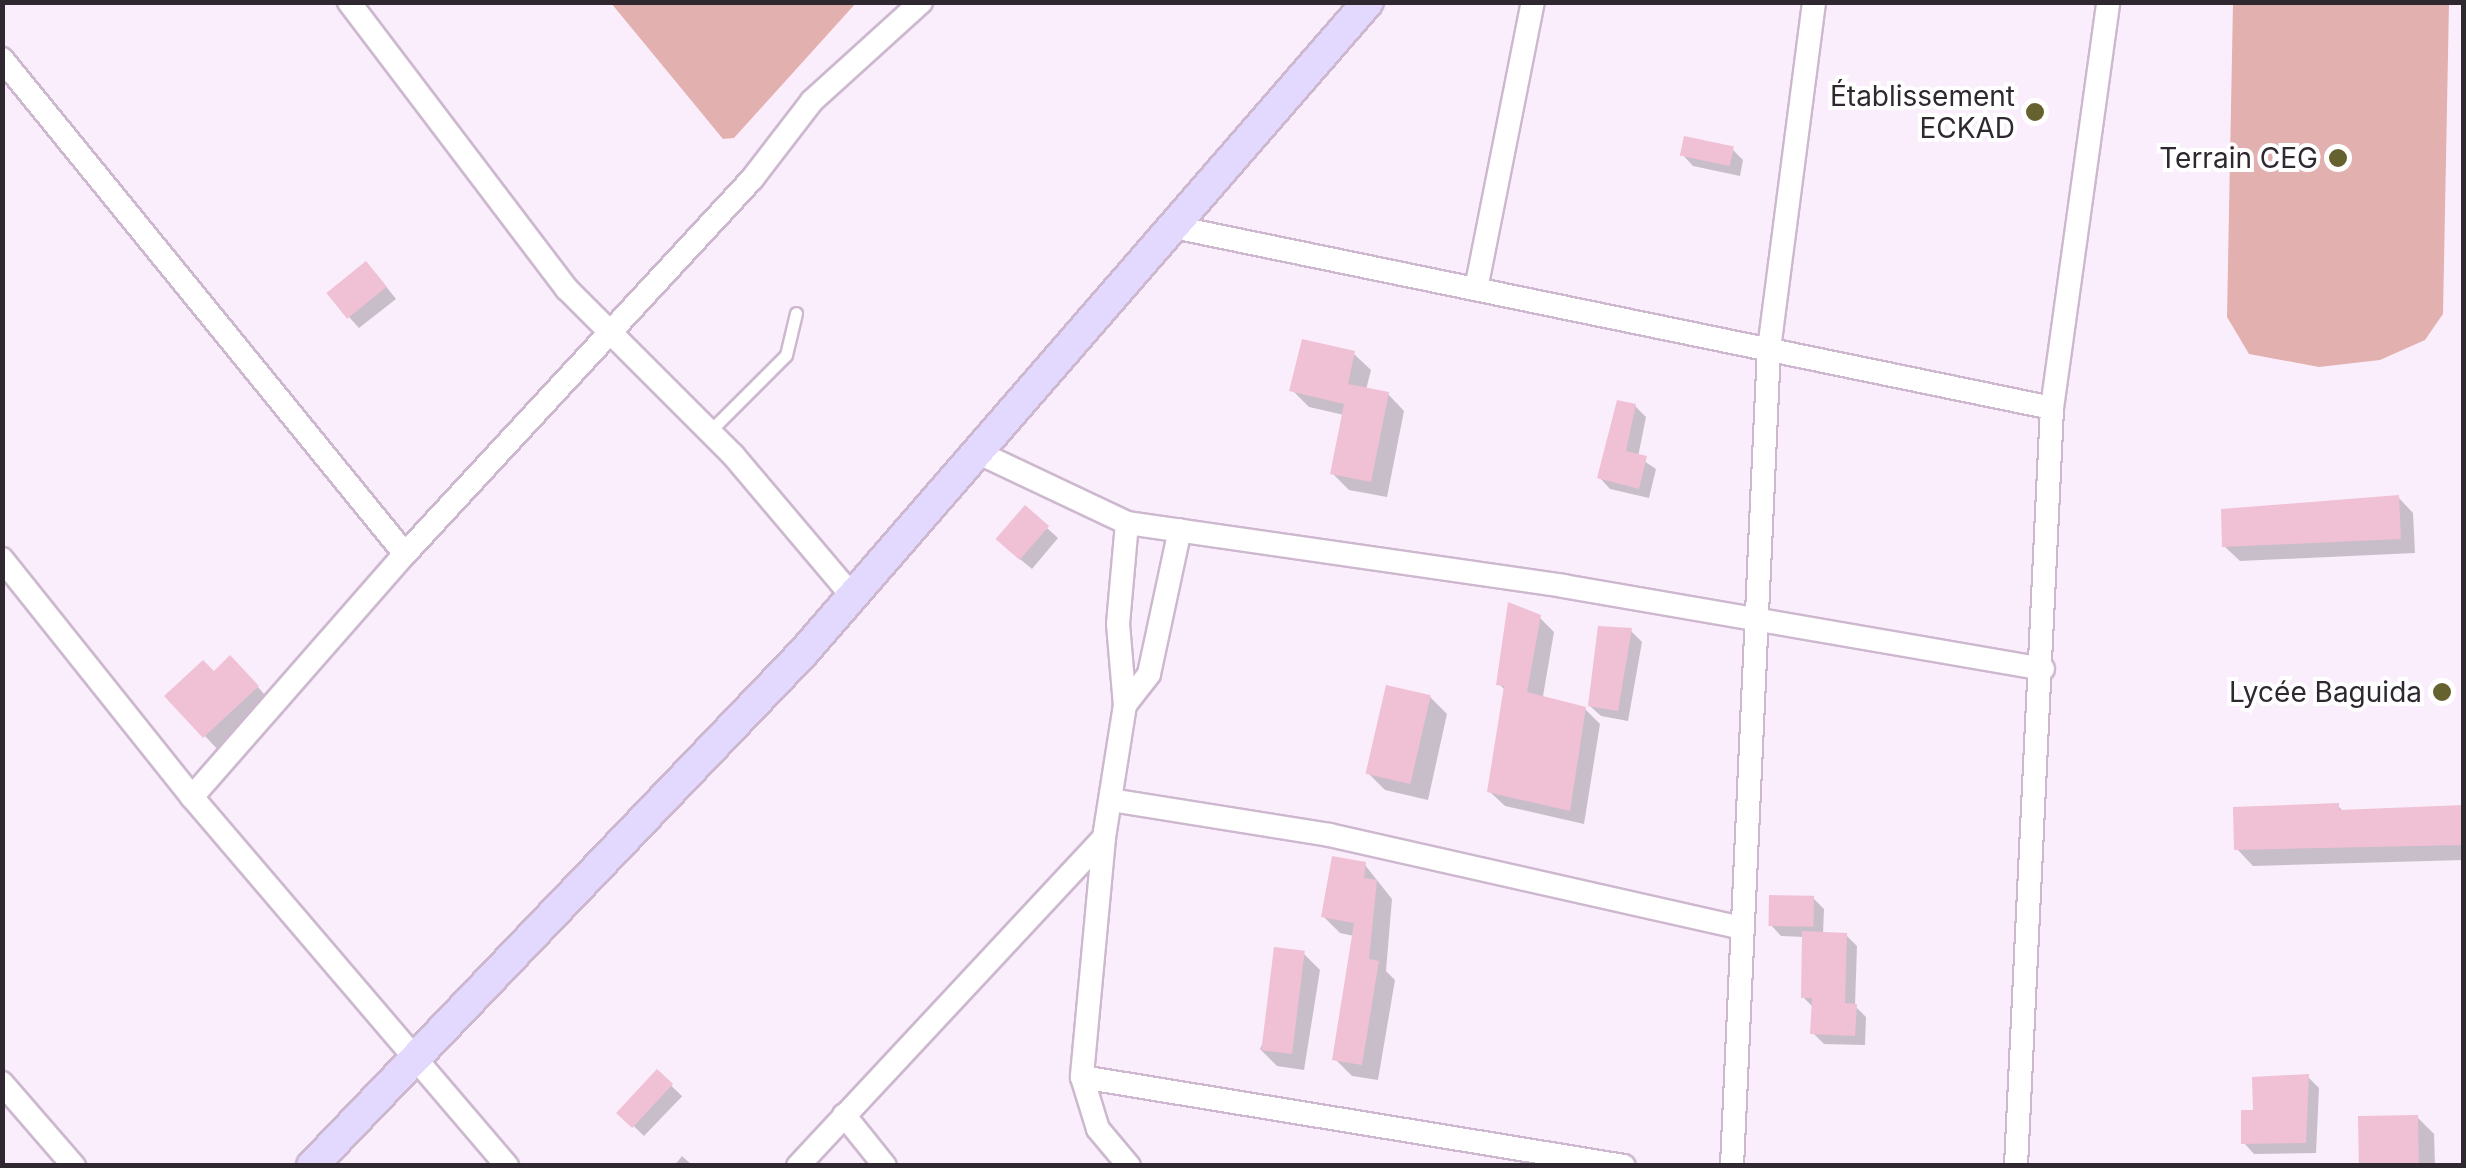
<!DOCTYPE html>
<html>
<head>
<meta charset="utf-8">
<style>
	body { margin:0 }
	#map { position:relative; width:2466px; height:1168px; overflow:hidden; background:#fbeefc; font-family:Inter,sans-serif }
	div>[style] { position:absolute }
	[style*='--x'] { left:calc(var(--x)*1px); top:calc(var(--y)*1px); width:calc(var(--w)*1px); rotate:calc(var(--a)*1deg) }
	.green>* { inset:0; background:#e2b0af }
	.shadow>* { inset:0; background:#0003; transform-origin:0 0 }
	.building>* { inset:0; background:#f0c0d4; transform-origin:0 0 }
	.roads { filter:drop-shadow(2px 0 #cdb8cf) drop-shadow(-2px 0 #cdb8cf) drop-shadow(0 2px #cdb8cf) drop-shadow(0 -2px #cdb8cf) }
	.lane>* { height:11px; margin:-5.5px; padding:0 5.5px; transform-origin:5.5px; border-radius:5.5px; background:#fff }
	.street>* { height:22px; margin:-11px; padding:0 11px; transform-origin:11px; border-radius:11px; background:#fff }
	.secondary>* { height:30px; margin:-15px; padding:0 15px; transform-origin:15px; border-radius:15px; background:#e3d8fe }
	.dots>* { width:28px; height:28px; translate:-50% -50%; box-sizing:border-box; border:5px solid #fff; border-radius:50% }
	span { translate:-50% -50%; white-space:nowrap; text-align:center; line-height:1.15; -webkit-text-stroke:8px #fff; paint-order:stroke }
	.poi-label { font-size:28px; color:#302831 }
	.right { translate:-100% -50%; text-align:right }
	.frame { position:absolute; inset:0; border:5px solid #302831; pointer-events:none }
</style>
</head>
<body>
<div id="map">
	<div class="green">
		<i style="clip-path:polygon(611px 3px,856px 3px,734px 138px,723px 139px)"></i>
		<i style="clip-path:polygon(2233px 3px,2449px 3px,2443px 314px,2425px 340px,2380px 360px,2319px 367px,2249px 354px,2227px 317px)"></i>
	</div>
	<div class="shadow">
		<i style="clip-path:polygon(1732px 149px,1743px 160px,1740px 176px,1693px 166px,1683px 155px)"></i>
		<i style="clip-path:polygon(377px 275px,396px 299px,359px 328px,349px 317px)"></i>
		<i style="clip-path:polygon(1354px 354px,1371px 370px,1366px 390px,1388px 394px,1404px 411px,1387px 497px,1349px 490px,1332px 473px,1344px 415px,1309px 407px,1292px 390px)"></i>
		<i style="clip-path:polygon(1635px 406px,1646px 417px,1638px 457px,1656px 469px,1649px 498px,1610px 489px,1600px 478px)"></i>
		<i style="clip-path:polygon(2398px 497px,2413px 513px,2415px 553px,2240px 561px,2224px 546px)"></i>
		<i style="clip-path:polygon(1047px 528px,1058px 538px,1032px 569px,1009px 550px)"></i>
		<i style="clip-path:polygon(1539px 617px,1554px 632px,1542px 702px,1585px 709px,1600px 724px,1584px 824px,1505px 806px,1489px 791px,1506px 691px,1499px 684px)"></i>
		<i style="clip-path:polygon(1631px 631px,1642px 642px,1628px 721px,1601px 716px,1590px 706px)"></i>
		<i style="clip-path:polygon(214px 674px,247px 675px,274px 705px,221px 753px,167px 696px)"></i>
		<i style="clip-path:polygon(1430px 697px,1447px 714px,1428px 800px,1385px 790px,1369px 774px)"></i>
		<i style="clip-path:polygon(2338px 806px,2345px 813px,2464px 808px,2464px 860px,2253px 866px,2237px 849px)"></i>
		<i style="clip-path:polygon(1365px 865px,1392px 899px,1386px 971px,1395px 980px,1378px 1080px,1352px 1076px,1335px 1059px,1354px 936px,1340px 933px,1324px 917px)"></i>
		<i style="clip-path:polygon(1813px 898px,1824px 909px,1823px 934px,1846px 935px,1857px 946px,1855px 1006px,1866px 1017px,1865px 1045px,1824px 1044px,1813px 1033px,1814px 1008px,1803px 997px,1804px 937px,1781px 936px,1771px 925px)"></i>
		<i style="clip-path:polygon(1304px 954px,1320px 970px,1304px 1070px,1277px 1066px,1260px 1049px)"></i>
		<i style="left:657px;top:1072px;width:35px;height:55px;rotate:44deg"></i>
		<i style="clip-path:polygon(2308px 1077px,2319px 1088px,2316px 1153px,2254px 1154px,2244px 1143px,2256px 1112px)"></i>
		<i style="clip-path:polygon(2417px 1117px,2434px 1134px,2435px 1166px,2361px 1166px)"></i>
		<i style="clip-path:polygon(682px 1156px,693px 1166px,674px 1166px)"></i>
	</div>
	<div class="building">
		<i style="left:1684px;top:136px;width:51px;height:20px;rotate:12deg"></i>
		<i style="left:366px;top:261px;width:33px;height:51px;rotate:51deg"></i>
		<i style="clip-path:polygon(1302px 339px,1355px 351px,1348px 384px,1389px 392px,1371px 482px,1330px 474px,1344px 404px,1289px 391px)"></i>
		<i style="clip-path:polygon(1617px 400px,1636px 404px,1626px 451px,1647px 456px,1639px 489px,1597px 478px)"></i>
		<i style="clip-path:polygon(2399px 495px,2401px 539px,2222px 547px,2221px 509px)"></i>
		<i style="left:1025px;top:505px;width:32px;height:45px;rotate:41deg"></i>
		<i style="clip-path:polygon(1508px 602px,1541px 615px,1527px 692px,1586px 707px,1570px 811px,1487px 792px,1504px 686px,1496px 685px)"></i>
		<i style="clip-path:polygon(1598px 626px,1632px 628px,1618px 711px,1588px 706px)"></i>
		<i style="clip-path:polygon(230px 655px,259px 686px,203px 738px,164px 696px,203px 660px,214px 671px)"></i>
		<i style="left:1386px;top:685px;width:46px;height:91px;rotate:13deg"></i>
		<i style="clip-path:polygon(2339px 803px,2339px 810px,2464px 805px,2464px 845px,2234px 850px,2233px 807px)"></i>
		<i style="clip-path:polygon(1332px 856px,1366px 862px,1364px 878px,1377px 880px,1369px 959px,1379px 961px,1362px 1065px,1332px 1060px,1354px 923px,1321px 917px)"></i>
		<i style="left:1769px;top:895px;width:45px;height:31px;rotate:1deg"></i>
		<i style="clip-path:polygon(1802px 931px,1847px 933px,1845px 1003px,1857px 1004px,1855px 1036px,1810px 1034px,1812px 998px,1801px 998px)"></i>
		<i style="left:1274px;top:947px;width:31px;height:104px;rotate:7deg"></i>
		<i style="left:657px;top:1069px;width:22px;height:60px;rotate:43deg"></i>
		<i style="clip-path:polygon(2309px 1074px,2306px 1143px,2241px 1144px,2241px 1110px,2253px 1110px,2252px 1077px)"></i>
		<i style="left:2418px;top:1115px;width:51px;height:60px;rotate:89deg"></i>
	</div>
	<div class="roads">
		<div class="lane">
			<i style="--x:710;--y:431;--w:107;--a:-45"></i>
			<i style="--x:786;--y:355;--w:43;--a:-76.6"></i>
		</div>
		<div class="street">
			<i style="--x:349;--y:2;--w:360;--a:52.8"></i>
			<i style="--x:567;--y:289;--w:235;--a:45"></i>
			<i style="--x:733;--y:455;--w:186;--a:49.8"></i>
			<i style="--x:2;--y:59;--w:638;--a:50.85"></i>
			<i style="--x:1174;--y:227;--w:896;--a:11.65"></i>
			<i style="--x:1476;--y:289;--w:293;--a:-78.8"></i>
			<i style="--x:979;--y:453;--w:164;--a:25.3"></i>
			<i style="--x:1127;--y:523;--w:441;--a:8.2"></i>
			<i style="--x:1563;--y:586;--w:487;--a:9.8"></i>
			<i style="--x:1127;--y:523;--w:101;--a:95.1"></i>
			<i style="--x:1118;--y:624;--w:81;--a:85.1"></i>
			<i style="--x:1125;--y:705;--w:135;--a:99"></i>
			<i style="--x:1104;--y:838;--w:240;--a:95.3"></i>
			<i style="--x:1082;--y:1077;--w:54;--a:72.9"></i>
			<i style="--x:1098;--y:1129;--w:48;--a:50"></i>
			<i style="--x:2;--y:559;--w:305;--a:51.4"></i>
			<i style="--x:192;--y:797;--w:485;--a:49.5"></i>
			<i style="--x:1125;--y:705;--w:39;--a:-52"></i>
			<i style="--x:1149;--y:674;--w:147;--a:-77.9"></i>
			<i style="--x:192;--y:797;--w:323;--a:-48.8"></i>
			<i style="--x:405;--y:554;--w:511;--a:-47.22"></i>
			<i style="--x:752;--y:179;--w:98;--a:-52.4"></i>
			<i style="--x:812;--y:101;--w:147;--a:-42.2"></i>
			<i style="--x:1111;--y:800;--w:221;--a:9.1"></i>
			<i style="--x:1329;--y:835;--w:424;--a:12.7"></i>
			<i style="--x:1082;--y:1077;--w:549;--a:9.33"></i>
			<i style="--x:2;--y:1083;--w:110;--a:49.1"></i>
			<i style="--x:844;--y:1115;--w:65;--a:51.2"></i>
			<i style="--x:798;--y:1166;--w:449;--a:-47"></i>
			<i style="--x:1732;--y:1166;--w:818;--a:-87.41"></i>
			<i style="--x:1769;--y:349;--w:350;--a:-82.6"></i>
			<i style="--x:2016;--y:1166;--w:759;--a:-87.28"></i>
			<i style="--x:2052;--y:408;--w:410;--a:-82.1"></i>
		</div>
		<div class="secondary">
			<i style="--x:312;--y:1166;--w:710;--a:-46.26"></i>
			<i style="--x:803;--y:653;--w:862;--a:-49.05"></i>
		</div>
	</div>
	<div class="dots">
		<i style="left:2035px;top:112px;background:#66622f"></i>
		<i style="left:2338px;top:158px;background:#66622f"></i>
		<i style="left:2442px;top:692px;background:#66622f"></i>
	</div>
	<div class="poi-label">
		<span class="right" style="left:2015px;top:112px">Établissement<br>ECKAD</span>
		<span class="right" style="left:2318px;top:158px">Terrain CEG</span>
		<span class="right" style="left:2422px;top:692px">Lycée Baguida</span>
	</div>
	<div class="frame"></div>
</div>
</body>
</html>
